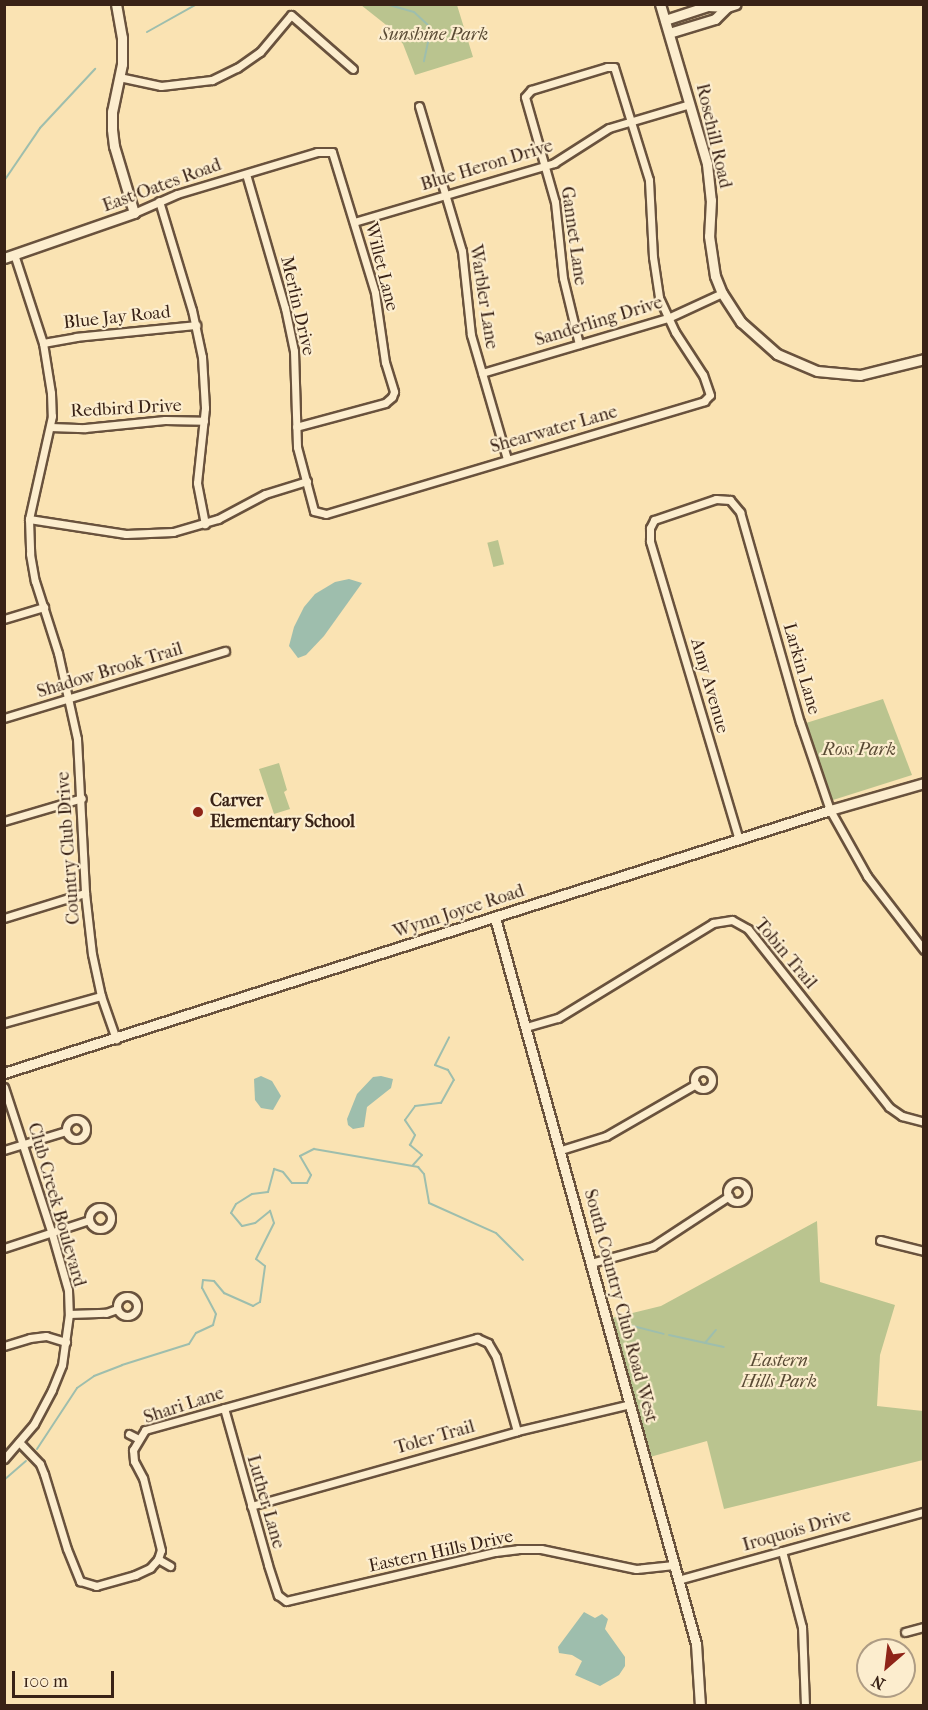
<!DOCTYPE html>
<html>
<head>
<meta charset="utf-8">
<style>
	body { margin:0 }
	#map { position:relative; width:928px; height:1710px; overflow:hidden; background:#fae3b3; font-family:"IM FELL French Canon",serif }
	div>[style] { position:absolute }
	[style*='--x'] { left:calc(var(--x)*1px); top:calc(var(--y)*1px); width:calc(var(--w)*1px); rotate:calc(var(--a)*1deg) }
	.green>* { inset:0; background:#bac48f; transform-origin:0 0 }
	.water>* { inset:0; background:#9ebead }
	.stream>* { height:2px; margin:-1px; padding:0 1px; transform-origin:1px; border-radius:1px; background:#9ebead }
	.roads { filter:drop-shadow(2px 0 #69523d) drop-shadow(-2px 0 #69523d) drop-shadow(0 2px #69523d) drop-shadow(0 -2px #69523d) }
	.street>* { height:7px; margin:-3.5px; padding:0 3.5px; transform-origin:3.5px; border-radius:3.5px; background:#fcedce }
	.street>.ring { margin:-3.5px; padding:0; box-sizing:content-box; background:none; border:7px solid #fcedce; border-radius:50% }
	.secondary>* { height:9px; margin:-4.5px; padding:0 4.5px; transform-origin:4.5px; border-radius:4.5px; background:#fcedce }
	.dots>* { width:16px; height:16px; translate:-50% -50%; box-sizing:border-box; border:3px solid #fcedce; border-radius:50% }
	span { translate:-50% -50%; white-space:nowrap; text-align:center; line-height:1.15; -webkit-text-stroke:4.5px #fcedce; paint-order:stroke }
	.park-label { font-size:18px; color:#594a34; font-style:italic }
	.street-label { font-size:18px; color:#392216 }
	.poi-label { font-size:18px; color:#392216; font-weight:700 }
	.left { translate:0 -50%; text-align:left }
	.frame { position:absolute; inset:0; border:6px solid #392216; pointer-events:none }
	.north { position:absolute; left:856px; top:1638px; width:60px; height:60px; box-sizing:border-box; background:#fcedce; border:2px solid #ae9c84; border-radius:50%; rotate:208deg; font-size:16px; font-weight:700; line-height:24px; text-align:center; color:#392216 }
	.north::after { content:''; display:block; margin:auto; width:21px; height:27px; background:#8f2418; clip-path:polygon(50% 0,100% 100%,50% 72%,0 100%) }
	.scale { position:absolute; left:12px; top:1671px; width:102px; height:27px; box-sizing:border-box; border:3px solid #392216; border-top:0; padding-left:8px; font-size:18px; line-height:21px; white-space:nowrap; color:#392216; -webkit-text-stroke:4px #fcedce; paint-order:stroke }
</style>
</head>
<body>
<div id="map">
	<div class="green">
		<i style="clip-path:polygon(361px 5px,457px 5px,473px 57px,415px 75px,403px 44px,390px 28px)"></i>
		<i style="left:498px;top:540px;width:25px;height:11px;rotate:76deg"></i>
		<i style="clip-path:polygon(883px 699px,912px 775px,833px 800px,829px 798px,806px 723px)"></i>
		<i style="clip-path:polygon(279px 763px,287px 790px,284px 792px,290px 809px,274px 814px,259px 769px)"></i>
		<i style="clip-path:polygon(817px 1221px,820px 1282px,895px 1305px,880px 1355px,877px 1406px,923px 1411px,923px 1460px,724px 1509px,707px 1441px,650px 1457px,612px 1318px,661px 1306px)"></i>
	</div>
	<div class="water">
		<i style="clip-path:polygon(349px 579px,362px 583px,324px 636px,306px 655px,298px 658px,289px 646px,294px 627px,304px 607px,315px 594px,335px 582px)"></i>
		<i style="clip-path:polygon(261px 1076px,272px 1081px,281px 1096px,273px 1110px,261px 1108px,255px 1100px,254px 1079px)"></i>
		<i style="clip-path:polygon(381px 1076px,393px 1079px,391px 1088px,367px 1107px,364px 1127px,353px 1129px,348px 1125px,347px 1119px,357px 1094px,373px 1077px)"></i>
		<i style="clip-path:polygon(584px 1612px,595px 1618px,602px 1614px,608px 1619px,605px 1629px,625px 1657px,625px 1666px,619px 1675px,600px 1686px,575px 1675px,582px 1661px,572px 1655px,559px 1653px,558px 1647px)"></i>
	</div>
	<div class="stream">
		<i style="--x:386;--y:4;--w:29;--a:16"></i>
		<i style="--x:414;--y:12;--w:23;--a:43"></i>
		<i style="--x:431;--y:28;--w:34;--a:102"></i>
		<i style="--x:147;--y:32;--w:57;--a:-29.2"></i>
		<i style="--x:4;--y:181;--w:64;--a:-55.8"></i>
		<i style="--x:40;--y:128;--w:81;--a:-47"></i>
		<i style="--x:413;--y:1165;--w:13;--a:-48"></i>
		<i style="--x:422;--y:1155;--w:16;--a:-140"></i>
		<i style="--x:410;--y:1145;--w:11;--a:-63"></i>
		<i style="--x:415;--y:1135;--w:18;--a:-124"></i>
		<i style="--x:405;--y:1120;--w:17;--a:-54"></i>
		<i style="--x:415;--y:1106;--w:26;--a:-7"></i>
		<i style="--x:441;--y:1103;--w:26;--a:-61"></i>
		<i style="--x:454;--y:1080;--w:12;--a:-121"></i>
		<i style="--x:448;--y:1070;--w:14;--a:-159"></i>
		<i style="--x:435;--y:1065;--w:31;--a:-63"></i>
		<i style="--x:621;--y:1323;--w:44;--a:14.3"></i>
		<i style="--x:669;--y:1335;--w:56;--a:12.3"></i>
		<i style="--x:705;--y:1343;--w:17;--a:-50"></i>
		<i style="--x:37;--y:1449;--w:73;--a:-56.7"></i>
		<i style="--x:77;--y:1388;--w:21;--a:-35"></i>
		<i style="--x:94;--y:1376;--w:30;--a:-21"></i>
		<i style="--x:122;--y:1365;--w:70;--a:-17.4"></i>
		<i style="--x:189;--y:1344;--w:13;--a:-58"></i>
		<i style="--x:196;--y:1333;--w:19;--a:-25"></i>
		<i style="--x:213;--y:1325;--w:11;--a:-75"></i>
		<i style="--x:216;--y:1314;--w:30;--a:-118"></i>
		<i style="--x:202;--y:1288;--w:8;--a:-83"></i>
		<i style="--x:203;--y:1280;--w:11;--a:5"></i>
		<i style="--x:214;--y:1281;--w:16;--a:50"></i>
		<i style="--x:224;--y:1293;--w:32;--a:24"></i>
		<i style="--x:253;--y:1306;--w:8;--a:-30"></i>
		<i style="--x:260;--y:1302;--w:36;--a:-82"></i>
		<i style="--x:265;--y:1266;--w:11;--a:-142"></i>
		<i style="--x:256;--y:1259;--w:40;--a:-63.4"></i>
		<i style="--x:274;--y:1223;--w:13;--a:-108"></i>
		<i style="--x:270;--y:1211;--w:19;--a:141"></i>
		<i style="--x:255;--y:1223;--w:13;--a:167"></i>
		<i style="--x:242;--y:1226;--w:17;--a:-130"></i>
		<i style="--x:231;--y:1213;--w:10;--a:-61"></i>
		<i style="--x:236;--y:1204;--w:19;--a:-32"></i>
		<i style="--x:252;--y:1194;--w:16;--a:-7"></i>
		<i style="--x:268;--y:1192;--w:24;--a:-75"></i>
		<i style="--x:274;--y:1169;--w:9;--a:18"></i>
		<i style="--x:283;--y:1172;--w:14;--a:51"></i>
		<i style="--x:292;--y:1183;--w:15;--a:0"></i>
		<i style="--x:307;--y:1183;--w:9;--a:-63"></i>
		<i style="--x:311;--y:1175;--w:22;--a:-120"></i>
		<i style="--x:300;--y:1156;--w:16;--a:-27"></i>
		<i style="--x:314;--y:1149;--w:106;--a:9.8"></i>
		<i style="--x:418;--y:1167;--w:9;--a:49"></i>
		<i style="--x:424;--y:1174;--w:29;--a:80"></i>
		<i style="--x:429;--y:1203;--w:73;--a:24.1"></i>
		<i style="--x:496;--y:1233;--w:38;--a:45"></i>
		<i style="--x:4;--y:1480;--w:29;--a:-41"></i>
	</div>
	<div class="roads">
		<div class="street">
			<i style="--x:119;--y:77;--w:43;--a:12.1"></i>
			<i style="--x:161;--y:86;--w:51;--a:-6.7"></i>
			<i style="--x:212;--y:80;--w:28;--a:-26"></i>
			<i style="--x:237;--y:68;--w:28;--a:-35"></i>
			<i style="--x:260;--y:52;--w:48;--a:-50"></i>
			<i style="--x:291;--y:15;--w:82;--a:41.1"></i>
			<i style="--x:419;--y:106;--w:151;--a:73.5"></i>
			<i style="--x:462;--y:251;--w:84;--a:83.9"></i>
			<i style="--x:471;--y:335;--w:129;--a:73.8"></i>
			<i style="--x:246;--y:174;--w:140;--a:73.8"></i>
			<i style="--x:285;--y:308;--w:44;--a:78.2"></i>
			<i style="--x:294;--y:351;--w:96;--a:88.2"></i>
			<i style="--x:297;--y:447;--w:66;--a:75.1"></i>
			<i style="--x:314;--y:511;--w:12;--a:14"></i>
			<i style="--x:326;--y:514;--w:395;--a:-16.6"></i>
			<i style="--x:704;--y:401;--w:8;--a:-45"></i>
			<i style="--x:710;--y:395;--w:21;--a:-109"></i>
			<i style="--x:703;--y:375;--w:51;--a:-123.1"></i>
			<i style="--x:675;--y:332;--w:38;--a:-115"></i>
			<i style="--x:659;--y:297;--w:40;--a:-98.5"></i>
			<i style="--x:653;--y:257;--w:77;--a:-93"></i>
			<i style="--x:649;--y:180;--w:118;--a:-107.2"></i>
			<i style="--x:614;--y:67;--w:7;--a:180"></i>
			<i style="--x:607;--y:67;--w:79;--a:163.2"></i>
			<i style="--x:531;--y:90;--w:9;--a:131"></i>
			<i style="--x:525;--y:97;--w:109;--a:74.1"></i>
			<i style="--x:555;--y:202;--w:76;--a:84"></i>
			<i style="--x:563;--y:278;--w:68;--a:76.4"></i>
			<i style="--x:159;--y:201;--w:114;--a:73.2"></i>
			<i style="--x:192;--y:310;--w:48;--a:78"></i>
			<i style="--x:202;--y:357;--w:51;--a:86.6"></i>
			<i style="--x:205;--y:408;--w:75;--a:96.1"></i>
			<i style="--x:197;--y:483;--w:42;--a:79"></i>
			<i style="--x:134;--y:213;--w:47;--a:-23.8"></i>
			<i style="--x:177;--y:194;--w:146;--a:-16.7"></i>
			<i style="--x:317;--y:152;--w:15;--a:0"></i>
			<i style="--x:332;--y:152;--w:147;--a:73"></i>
			<i style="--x:375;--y:293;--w:70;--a:81.8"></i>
			<i style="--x:385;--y:362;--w:31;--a:73"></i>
			<i style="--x:394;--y:392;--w:5;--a:112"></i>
			<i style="--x:392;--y:397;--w:9;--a:139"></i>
			<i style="--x:385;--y:403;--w:92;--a:164.9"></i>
			<i style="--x:354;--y:222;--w:209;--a:-16.4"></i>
			<i style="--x:554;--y:163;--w:65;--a:-32.5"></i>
			<i style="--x:609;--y:128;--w:84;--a:-16.5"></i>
			<i style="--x:14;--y:254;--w:94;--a:72"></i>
			<i style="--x:43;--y:343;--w:51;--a:80.9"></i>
			<i style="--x:51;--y:393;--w:23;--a:88"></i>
			<i style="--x:52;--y:416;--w:106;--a:102.6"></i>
			<i style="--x:29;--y:519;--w:35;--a:88"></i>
			<i style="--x:30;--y:554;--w:27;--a:80"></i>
			<i style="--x:35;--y:581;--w:76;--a:72.3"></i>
			<i style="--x:58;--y:653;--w:88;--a:77.5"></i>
			<i style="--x:77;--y:739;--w:154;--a:87"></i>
			<i style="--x:85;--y:893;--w:61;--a:83.5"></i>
			<i style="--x:92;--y:954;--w:43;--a:77.9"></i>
			<i style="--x:101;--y:996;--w:46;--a:70.8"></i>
			<i style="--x:43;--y:343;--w:34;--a:-10"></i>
			<i style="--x:76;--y:337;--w:121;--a:-5.7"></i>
			<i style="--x:482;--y:373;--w:194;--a:-16.5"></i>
			<i style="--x:668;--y:318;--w:60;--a:-24.8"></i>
			<i style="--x:50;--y:427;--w:35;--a:2"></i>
			<i style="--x:85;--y:428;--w:80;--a:-5.7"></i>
			<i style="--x:165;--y:420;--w:39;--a:1"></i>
			<i style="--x:29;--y:519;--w:98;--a:8.8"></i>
			<i style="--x:126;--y:534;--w:47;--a:-2.4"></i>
			<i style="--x:173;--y:532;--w:47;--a:-16.1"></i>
			<i style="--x:218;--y:519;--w:53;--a:-28"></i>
			<i style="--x:265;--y:494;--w:44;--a:-17.2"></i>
			<i style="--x:4;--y:619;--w:42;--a:-16.7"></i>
			<i style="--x:4;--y:718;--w:231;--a:-16.9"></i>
			<i style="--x:4;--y:821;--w:81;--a:-16.4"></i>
			<i style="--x:739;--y:840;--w:312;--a:-106.6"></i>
			<i style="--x:650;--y:541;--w:13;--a:-90"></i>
			<i style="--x:650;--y:528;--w:9;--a:-63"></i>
			<i style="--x:654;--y:520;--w:65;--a:-18.7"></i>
			<i style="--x:716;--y:499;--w:14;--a:4"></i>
			<i style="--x:730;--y:500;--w:16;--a:50"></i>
			<i style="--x:740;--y:512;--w:218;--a:74.1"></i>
			<i style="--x:800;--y:722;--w:93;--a:71.2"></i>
			<i style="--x:830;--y:810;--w:76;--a:60.7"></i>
			<i style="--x:867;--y:876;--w:93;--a:52.4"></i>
			<i style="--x:4;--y:918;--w:85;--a:-17.2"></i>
			<i style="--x:4;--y:1023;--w:101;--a:-15.6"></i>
			<i style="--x:526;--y:1027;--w:33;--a:-16"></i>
			<i style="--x:558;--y:1018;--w:182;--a:-31.5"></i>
			<i style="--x:713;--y:923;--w:19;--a:-9"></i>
			<i style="--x:732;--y:920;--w:18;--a:29"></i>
			<i style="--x:748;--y:929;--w:227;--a:51.6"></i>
			<i style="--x:889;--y:1107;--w:16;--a:35"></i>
			<i style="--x:902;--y:1116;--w:23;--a:15"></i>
			<i class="ring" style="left:694px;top:1071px;width:11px;height:11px"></i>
			<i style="--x:4;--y:1087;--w:155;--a:71.9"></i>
			<i style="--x:52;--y:1234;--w:58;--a:74.1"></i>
			<i style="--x:68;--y:1290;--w:24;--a:88"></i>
			<i style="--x:69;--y:1314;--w:51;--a:97.8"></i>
			<i style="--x:62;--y:1365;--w:27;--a:112"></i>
			<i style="--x:52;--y:1390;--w:38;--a:118"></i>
			<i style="--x:34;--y:1424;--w:46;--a:130.6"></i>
			<i class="ring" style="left:66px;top:1119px;width:13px;height:13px"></i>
			<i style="--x:4;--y:1150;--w:65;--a:-17"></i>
			<i style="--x:561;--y:1150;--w:47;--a:-17.3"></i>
			<i style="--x:606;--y:1136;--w:104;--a:-30"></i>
			<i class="ring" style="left:727px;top:1182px;width:13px;height:13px"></i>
			<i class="ring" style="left:89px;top:1207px;width:15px;height:15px"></i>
			<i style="--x:880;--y:1240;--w:45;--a:14"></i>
			<i style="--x:4;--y:1248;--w:89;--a:-18.2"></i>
			<i style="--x:591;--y:1263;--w:64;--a:-15.3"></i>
			<i style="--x:653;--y:1246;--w:91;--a:-33.3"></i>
			<i class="ring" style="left:117px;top:1296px;width:13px;height:13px"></i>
			<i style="--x:69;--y:1314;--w:37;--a:-2"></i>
			<i style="--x:106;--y:1313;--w:12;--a:-20"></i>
			<i style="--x:4;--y:1346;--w:27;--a:-17"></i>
			<i style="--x:30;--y:1338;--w:16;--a:-7"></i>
			<i style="--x:46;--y:1336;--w:21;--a:17"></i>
			<i style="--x:224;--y:1408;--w:163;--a:74.3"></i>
			<i style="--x:268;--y:1565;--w:32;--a:72"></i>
			<i style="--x:278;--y:1595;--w:10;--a:37"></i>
			<i style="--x:286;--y:1601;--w:215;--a:-13.2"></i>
			<i style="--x:495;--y:1552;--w:23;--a:-7"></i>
			<i style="--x:518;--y:1549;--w:23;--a:0"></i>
			<i style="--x:541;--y:1549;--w:97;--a:11.9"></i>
			<i style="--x:636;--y:1569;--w:38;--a:-6"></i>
			<i style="--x:129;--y:1434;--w:11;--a:27"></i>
			<i style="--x:19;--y:1442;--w:30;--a:46"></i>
			<i style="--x:40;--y:1464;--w:11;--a:68"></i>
			<i style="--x:44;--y:1474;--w:78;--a:73"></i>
			<i style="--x:67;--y:1549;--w:35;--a:68"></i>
			<i style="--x:80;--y:1581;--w:17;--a:17"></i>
			<i style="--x:96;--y:1586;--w:41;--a:-15.8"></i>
			<i style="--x:135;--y:1575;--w:17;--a:-25"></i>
			<i style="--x:150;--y:1568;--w:12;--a:-48"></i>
			<i style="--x:158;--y:1559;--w:9;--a:-72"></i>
			<i style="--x:161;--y:1550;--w:74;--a:-104"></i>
			<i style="--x:143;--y:1478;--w:19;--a:-118"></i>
			<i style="--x:134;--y:1461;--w:11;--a:-95"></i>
			<i style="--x:133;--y:1450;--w:23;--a:-59"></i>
			<i style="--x:145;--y:1430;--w:345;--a:-15.5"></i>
			<i style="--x:477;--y:1338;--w:12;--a:24"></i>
			<i style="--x:488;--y:1343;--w:16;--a:60"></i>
			<i style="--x:496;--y:1357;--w:77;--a:74.2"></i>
			<i style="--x:251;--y:1506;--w:276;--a:-15.7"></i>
			<i style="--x:517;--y:1431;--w:116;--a:-13.4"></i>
			<i style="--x:782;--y:1551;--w:79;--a:75.3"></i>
			<i style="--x:802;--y:1627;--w:79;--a:87.8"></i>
			<i style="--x:158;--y:1559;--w:14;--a:30"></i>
			<i style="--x:678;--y:1580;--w:255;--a:-15.5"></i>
			<i style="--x:905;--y:1632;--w:20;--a:-15"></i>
		</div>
		<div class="secondary">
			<i style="--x:660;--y:4;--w:167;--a:73.6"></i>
			<i style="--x:707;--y:164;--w:36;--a:84"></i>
			<i style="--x:711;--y:200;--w:36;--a:93"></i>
			<i style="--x:709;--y:236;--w:40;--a:81.5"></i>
			<i style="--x:715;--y:276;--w:18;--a:68"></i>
			<i style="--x:722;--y:293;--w:35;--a:57"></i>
			<i style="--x:741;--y:322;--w:48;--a:41.6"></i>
			<i style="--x:777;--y:354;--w:43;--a:23"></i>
			<i style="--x:817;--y:371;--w:43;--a:5.3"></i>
			<i style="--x:860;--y:375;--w:66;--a:-14"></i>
			<i style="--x:665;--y:20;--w:45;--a:-18"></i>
			<i style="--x:708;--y:6;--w:19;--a:3"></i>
			<i style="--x:727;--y:7;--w:9;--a:-18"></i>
			<i style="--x:669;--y:33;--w:48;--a:-16.9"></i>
			<i style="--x:715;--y:19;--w:17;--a:-45"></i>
			<i style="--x:4;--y:258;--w:138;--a:-19.1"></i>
			<i style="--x:134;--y:213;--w:70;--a:-106.6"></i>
			<i style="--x:114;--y:146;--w:17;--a:-97"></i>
			<i style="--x:112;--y:129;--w:17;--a:-90"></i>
			<i style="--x:112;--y:112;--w:49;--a:-78.2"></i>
			<i style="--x:122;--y:64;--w:26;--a:-90"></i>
			<i style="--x:122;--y:38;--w:35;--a:-100"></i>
			<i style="--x:495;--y:918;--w:753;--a:74.52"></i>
			<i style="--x:696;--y:1644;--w:62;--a:86.3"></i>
			<i style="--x:4;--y:1073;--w:867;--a:-17.66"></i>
			<i style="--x:830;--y:810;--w:98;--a:-16"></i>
		</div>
	</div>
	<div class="dots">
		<i style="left:198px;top:812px;background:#8f2418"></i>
	</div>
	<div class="park-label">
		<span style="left:434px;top:35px">Sunshine Park</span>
		<span style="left:859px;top:750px">Ross Park</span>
		<span style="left:779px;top:1372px">Eastern<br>Hills Park</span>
	</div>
	<div class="street-label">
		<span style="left:713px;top:136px;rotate:77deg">Rosehill Road</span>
		<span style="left:487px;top:166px;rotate:-17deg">Blue Heron Drive</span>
		<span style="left:162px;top:186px;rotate:-20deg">East Oates Road</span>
		<span style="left:573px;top:236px;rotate:82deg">Gannet Lane</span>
		<span style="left:381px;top:267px;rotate:76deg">Willet Lane</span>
		<span style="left:483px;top:297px;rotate:81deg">Warbler Lane</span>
		<span style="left:297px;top:306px;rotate:77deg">Merlin Drive</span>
		<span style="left:117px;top:318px;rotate:-6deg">Blue Jay Road</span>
		<span style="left:599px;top:322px;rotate:-17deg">Sanderling Drive</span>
		<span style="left:126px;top:409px;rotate:-3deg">Redbird Drive</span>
		<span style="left:554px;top:430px;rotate:-16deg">Shearwater Lane</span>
		<span style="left:801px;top:669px;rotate:74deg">Larkin Lane</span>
		<span style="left:110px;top:671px;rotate:-17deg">Shadow Brook Trail</span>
		<span style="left:709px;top:686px;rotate:74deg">Amy Avenue</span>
		<span style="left:69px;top:848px;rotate:-94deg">Country Club Drive</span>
		<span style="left:459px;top:912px;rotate:-18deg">Wynn Joyce Road</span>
		<span style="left:785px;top:954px;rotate:50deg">Tobin Trail</span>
		<span style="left:56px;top:1205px;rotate:74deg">Club Creek Boulevard</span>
		<span style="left:620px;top:1306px;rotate:75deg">South Country Club Road West</span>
		<span style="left:184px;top:1406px;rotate:-18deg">Shari Lane</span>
		<span style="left:435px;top:1438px;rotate:-16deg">Toler Trail</span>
		<span style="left:265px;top:1502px;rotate:74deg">Luther Lane</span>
		<span style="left:797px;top:1531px;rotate:-16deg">Iroquois Drive</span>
		<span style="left:441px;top:1552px;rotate:-12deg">Eastern Hills Drive</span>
	</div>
	<div class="poi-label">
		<span class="left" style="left:210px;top:812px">Carver<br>Elementary School</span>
	</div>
	<div class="frame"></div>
	<div class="north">N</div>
	<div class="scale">100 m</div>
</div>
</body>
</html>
